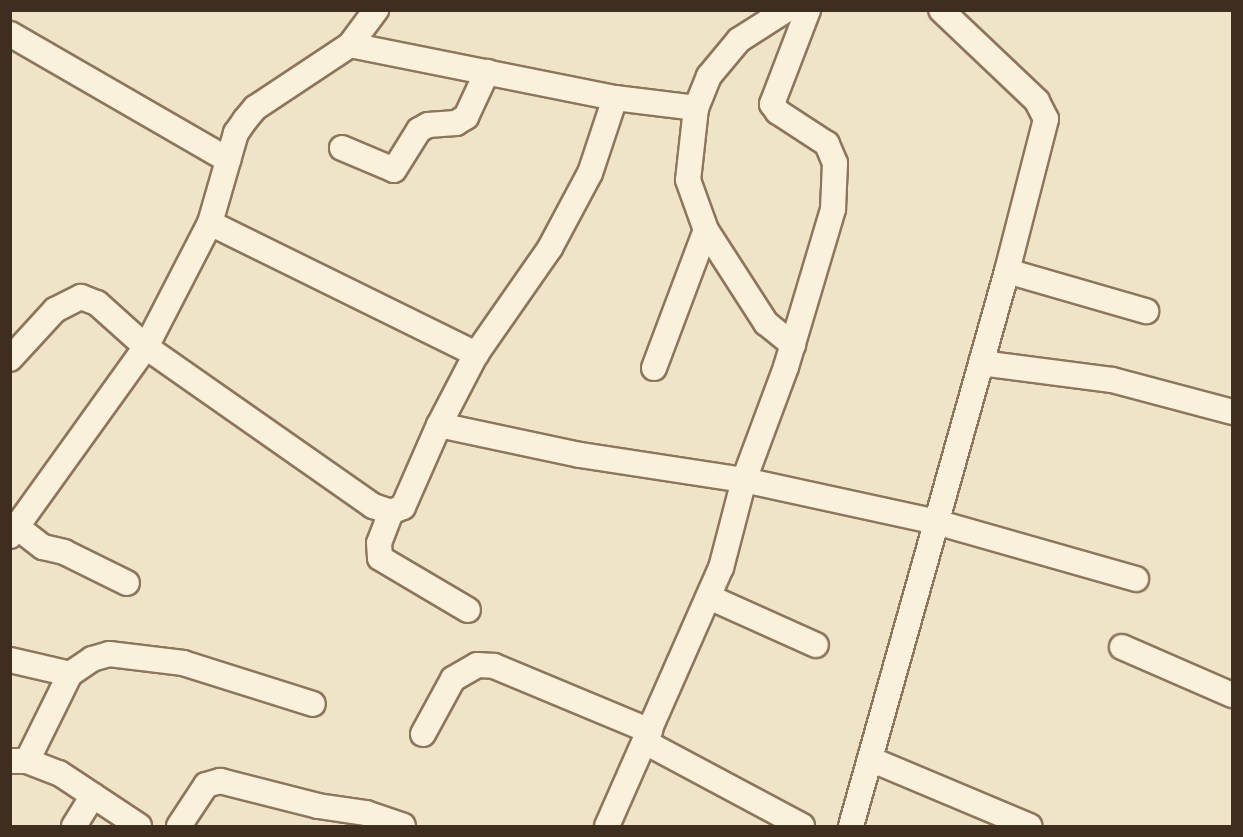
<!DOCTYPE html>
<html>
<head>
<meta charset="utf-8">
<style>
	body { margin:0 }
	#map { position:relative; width:1243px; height:837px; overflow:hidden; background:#f0e4c8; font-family:Georgia,serif }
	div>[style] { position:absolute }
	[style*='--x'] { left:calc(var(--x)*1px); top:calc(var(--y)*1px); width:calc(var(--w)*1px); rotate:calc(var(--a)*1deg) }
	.roads { filter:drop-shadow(2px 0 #8d765c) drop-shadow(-2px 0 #8d765c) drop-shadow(0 2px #8d765c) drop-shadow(0 -2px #8d765c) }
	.minor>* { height:24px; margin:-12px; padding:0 12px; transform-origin:12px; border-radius:12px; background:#faf1dc }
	span { translate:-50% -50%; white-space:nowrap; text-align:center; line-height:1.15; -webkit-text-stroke:6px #f7eed8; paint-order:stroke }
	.frame { position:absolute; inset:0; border:12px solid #3d2e20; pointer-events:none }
</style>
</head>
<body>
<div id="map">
	<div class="roads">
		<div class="minor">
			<i style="--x:786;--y:10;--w:56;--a:147.4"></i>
			<i style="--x:739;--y:40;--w:47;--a:129.8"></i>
			<i style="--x:709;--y:76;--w:35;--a:112"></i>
			<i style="--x:696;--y:108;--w:72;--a:96.3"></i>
			<i style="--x:688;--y:180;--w:53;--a:70.2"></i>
			<i style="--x:706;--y:230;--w:111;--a:57.2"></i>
			<i style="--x:766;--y:323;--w:35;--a:39"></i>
			<i style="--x:10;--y:34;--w:252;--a:30"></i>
			<i style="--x:350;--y:45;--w:270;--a:11.3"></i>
			<i style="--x:615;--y:98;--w:82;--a:7"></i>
			<i style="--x:615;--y:98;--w:79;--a:108.4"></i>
			<i style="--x:590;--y:173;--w:85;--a:118.1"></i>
			<i style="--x:550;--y:248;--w:129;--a:124.9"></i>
			<i style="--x:476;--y:354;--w:80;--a:117.5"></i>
			<i style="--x:439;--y:425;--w:144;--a:12"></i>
			<i style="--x:580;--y:455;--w:166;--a:8.7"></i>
			<i style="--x:744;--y:480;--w:197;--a:12.3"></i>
			<i style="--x:936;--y:522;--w:208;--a:15.9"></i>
			<i style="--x:342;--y:148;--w:56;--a:22.9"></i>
			<i style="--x:394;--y:170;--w:47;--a:-58"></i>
			<i style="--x:419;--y:130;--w:10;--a:-29"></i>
			<i style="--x:428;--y:125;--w:28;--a:-4"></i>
			<i style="--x:456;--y:123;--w:12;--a:-31"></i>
			<i style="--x:466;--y:117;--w:50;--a:-65"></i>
			<i style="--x:210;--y:223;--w:297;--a:26.2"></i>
			<i style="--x:1007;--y:271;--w:145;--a:16.1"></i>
			<i style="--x:10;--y:359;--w:67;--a:-47.4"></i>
			<i style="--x:55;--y:310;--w:29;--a:-27"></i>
			<i style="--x:81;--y:297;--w:17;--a:21"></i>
			<i style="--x:97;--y:303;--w:66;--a:41.9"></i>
			<i style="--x:146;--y:347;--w:277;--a:35"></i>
			<i style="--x:373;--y:506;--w:19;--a:18"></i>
			<i style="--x:391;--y:512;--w:13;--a:-23"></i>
			<i style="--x:403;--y:507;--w:90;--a:-66.3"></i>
			<i style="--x:981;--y:363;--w:132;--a:7.4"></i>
			<i style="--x:1112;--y:380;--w:124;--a:14.9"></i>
			<i style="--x:654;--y:368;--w:147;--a:-69.4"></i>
			<i style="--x:391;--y:512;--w:33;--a:111"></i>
			<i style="--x:379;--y:543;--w:15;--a:86"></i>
			<i style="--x:380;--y:558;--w:102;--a:30.6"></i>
			<i style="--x:17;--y:527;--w:33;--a:38"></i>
			<i style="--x:43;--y:547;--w:22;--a:13"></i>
			<i style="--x:64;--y:552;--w:70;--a:26.2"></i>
			<i style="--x:10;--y:536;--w:233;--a:-54.3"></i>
			<i style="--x:146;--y:347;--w:140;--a:-62.7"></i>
			<i style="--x:210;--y:223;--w:94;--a:-73.9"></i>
			<i style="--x:236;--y:133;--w:16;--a:-55"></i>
			<i style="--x:245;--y:120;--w:16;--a:-50"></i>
			<i style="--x:255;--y:108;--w:114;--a:-33.6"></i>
			<i style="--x:350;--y:45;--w:44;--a:-53.4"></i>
			<i style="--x:709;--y:597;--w:117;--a:24.2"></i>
			<i style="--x:1122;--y:647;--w:120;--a:23.6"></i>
			<i style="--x:10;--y:660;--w:62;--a:13.1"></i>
			<i style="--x:70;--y:674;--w:27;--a:-34"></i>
			<i style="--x:92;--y:659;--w:18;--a:-16"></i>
			<i style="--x:109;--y:654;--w:75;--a:6.9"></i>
			<i style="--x:183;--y:663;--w:136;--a:17.5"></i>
			<i style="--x:423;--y:734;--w:63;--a:-61.4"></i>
			<i style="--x:453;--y:679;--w:28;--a:-30"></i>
			<i style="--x:477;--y:665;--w:17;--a:3"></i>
			<i style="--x:494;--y:666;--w:169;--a:22.6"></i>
			<i style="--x:645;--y:742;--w:178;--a:28.1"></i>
			<i style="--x:870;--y:759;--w:173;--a:22.8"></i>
			<i style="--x:10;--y:761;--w:17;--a:0"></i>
			<i style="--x:27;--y:761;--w:34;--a:21"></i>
			<i style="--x:59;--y:773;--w:96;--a:33.5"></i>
			<i style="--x:27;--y:761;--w:97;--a:-63.7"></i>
			<i style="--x:74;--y:826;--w:36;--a:-58"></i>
			<i style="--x:179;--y:826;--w:49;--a:-56.6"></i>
			<i style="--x:206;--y:785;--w:15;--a:-16"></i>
			<i style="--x:220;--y:781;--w:101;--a:14.3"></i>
			<i style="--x:318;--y:806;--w:49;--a:8.3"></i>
			<i style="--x:366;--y:813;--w:39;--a:19"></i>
			<i style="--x:607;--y:826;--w:282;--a:-66.2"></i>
			<i style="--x:721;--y:568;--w:91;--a:-75.4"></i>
			<i style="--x:744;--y:480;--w:121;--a:-69.6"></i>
			<i style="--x:786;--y:367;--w:165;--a:-73.4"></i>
			<i style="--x:833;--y:209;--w:46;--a:-87.5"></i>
			<i style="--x:835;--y:163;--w:21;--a:-113"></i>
			<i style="--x:827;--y:144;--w:59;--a:-146.9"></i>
			<i style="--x:778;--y:112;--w:10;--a:-127"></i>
			<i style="--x:772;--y:104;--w:101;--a:-69"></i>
			<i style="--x:851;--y:826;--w:577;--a:-74.3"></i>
			<i style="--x:1007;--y:271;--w:157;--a:-75.6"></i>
			<i style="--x:1046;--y:119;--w:20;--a:-117"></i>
			<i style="--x:1037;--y:101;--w:132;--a:-136.5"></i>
		</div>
	</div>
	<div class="frame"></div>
</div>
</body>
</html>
